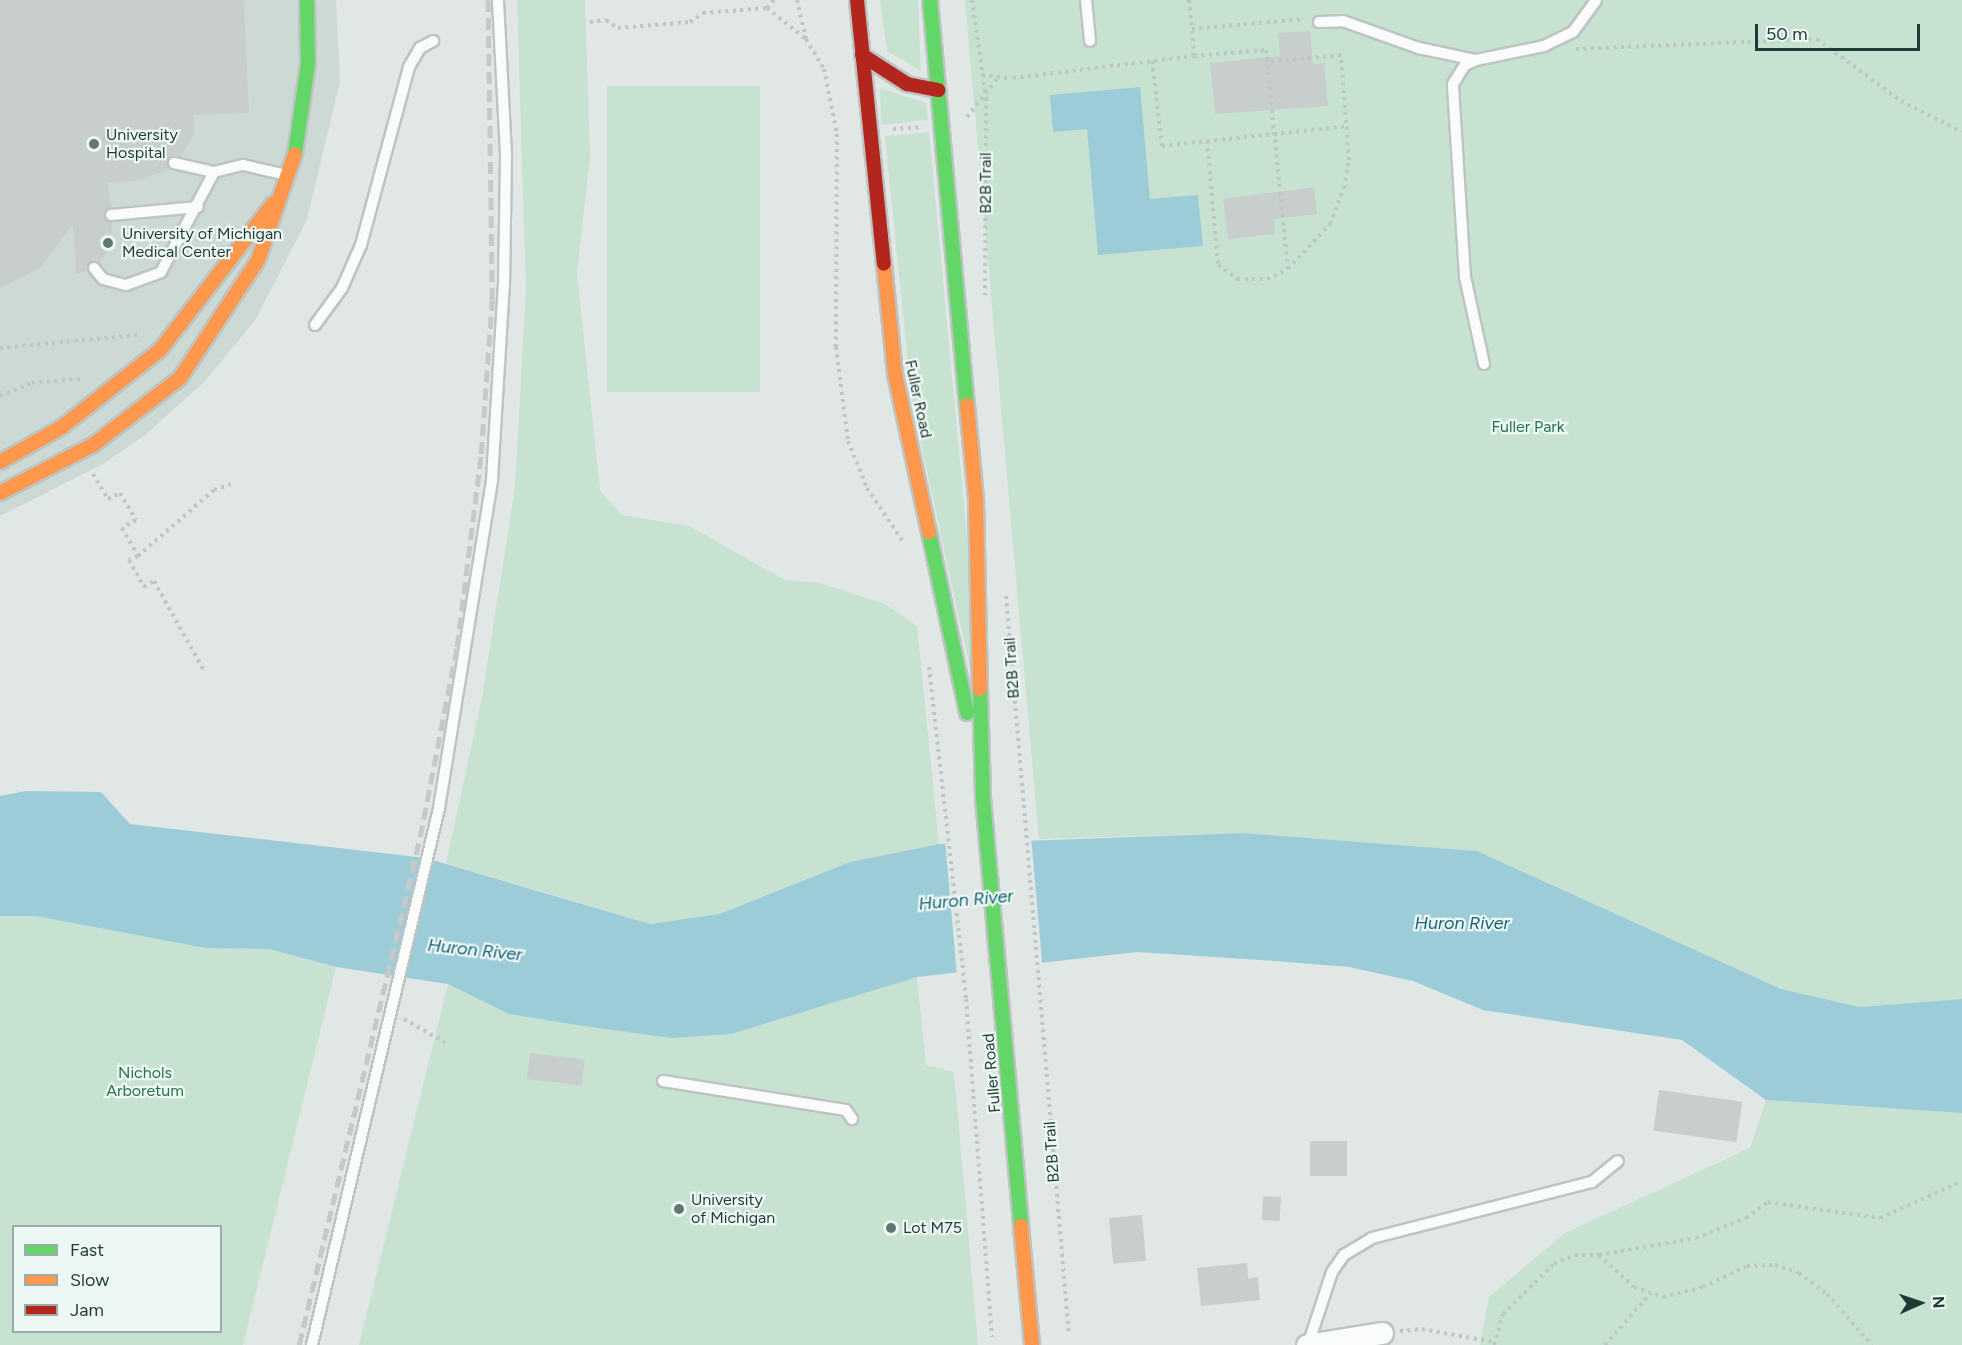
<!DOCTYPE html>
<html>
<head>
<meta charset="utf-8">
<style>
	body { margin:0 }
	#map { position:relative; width:1962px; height:1345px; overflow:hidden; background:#e0e7e4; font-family:Figtree,sans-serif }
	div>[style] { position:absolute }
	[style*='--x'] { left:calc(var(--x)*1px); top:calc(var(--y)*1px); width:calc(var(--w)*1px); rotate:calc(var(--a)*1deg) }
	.built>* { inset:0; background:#cdd9d4 }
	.green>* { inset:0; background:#c8e2d1; transform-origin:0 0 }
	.water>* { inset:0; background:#9dccd9 }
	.pier>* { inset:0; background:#e0e7e4; transform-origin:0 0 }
	.building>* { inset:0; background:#c7cecb; transform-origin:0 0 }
	.path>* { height:4px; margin-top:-2px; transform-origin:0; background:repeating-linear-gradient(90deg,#bec7c5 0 3px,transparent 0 7.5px) }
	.roads { filter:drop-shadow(2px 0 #bdc4c1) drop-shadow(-2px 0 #bdc4c1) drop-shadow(0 2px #bdc4c1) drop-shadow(0 -2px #bdc4c1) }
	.lane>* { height:10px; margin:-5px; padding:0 5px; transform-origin:5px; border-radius:5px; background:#fafbfb }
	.street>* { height:21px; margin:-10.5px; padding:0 10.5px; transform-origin:10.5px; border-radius:10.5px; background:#fafbfb }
	.fast>* { height:14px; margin:-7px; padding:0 7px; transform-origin:7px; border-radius:7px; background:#63d668 }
	.slow>* { height:14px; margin:-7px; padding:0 7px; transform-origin:7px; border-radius:7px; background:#ff974d }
	.jam>* { height:14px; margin:-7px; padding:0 7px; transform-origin:7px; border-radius:7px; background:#b3261e }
	.rail>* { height:4.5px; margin-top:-2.25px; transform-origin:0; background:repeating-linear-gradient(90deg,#c5cac9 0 12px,transparent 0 18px) }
	.dots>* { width:16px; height:16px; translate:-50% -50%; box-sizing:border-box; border:3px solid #edf7f3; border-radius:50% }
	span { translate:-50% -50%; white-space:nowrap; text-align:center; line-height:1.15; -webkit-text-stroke:4.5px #edf7f3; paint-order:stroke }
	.poi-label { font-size:16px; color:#1e3b35 }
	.left { translate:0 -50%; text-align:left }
	.street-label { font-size:16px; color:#1e3b35 }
	.park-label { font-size:16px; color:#257449 }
	.water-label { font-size:18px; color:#15627a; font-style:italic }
	.legend { position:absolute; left:12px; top:1225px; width:210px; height:108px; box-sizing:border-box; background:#edf7f3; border:2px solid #9aaca7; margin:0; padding:8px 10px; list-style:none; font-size:18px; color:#1e3b35 }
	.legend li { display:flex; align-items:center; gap:12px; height:30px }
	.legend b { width:30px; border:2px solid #9aaca7 }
	.north { position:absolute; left:1890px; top:1273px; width:60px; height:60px; -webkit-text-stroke:4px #edf7f3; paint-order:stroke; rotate:87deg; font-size:16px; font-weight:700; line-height:24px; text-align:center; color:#1e3b35 }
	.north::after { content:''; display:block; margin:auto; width:21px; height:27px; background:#1e3b35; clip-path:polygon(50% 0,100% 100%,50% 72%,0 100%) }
	.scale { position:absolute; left:1755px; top:24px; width:165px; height:27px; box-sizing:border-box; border:3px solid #1e3b35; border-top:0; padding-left:8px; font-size:18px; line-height:21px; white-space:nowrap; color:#1e3b35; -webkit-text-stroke:4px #edf7f3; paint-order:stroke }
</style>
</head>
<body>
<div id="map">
	<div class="built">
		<i style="clip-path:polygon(0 0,336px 0,340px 82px,307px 219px,256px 319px,204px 382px,144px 436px,103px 464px,0 516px)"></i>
	</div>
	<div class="green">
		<i style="clip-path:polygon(517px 0,585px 0,590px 158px,577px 273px,600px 491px,622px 515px,689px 526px,785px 580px,820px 583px,885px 604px,917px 626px,939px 844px,850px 862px,719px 914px,650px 924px,446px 863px,482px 698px,515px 488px,526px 289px)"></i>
		<i style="clip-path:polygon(880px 0,918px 0,921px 71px,887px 51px)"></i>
		<i style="clip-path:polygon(965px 0,1962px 0,1962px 999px,1860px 1007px,1781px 989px,1477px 851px,1243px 833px,1039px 839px)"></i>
		<i style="left:607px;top:86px;width:153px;height:306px"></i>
		<i style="clip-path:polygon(880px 88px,926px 103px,928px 120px,881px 125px)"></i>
		<i style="clip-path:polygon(929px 132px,971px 579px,979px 710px,912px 402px,885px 136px)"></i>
		<i style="clip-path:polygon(evenodd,0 916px,36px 916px,205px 948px,269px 949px,336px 967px,243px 1345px,0 1345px,0 916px,14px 1226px,220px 1226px,220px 1332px,14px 1332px,14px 1226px)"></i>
		<i style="clip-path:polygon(917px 977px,926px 1065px,954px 1072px,978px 1345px,359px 1345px,448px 984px,510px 1014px,671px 1038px)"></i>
		<i style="clip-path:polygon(1766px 1100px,1962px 1113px,1962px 1345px,1480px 1345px,1489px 1297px,1565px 1233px,1750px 1148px)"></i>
	</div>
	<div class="water">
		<i style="clip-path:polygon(1140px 87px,1150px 199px,1198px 195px,1203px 246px,1098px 255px,1087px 129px,1053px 132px,1050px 95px)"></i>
		<i style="clip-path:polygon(26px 791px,101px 792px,130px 824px,426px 858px,650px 924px,719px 914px,850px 862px,939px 844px,1243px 833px,1477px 851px,1781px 989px,1860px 1007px,1962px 999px,1962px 1113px,1766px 1100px,1682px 1040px,1483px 1010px,1413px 981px,1349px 967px,1275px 961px,1137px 952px,917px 977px,731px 1034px,671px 1038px,577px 1025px,509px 1014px,448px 984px,336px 967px,269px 949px,205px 948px,36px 916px,0 916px,0 796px)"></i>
	</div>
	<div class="pier">
		<i style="left:1031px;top:836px;width:132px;height:86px;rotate:85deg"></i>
	</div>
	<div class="building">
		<i style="clip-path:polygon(0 0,244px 0,249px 113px,194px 115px,194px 135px,180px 157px,168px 158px,169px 169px,140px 180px,108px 183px,111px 207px,104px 215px,112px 222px,110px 248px,100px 263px,90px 262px,87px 270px,76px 274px,73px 224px,40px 268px,0 288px)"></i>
		<i style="clip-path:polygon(1310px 31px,1313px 64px,1324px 63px,1328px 106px,1215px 114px,1210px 63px,1280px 56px,1278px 33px)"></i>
		<i style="clip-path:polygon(1314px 187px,1317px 214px,1274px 219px,1275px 234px,1228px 239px,1223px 199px)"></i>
		<i style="left:530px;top:1053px;width:55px;height:26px;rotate:7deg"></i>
		<i style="left:1659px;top:1090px;width:84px;height:41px;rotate:8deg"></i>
		<i style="left:1310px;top:1141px;width:37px;height:35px"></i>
		<i style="left:1263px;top:1196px;width:18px;height:24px;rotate:3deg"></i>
		<i style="left:1142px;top:1215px;width:46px;height:33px;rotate:85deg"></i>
		<i style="clip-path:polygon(1247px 1263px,1248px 1279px,1258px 1277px,1260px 1300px,1201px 1306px,1197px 1268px)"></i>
	</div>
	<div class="path">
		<i style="--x:797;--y:0;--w:40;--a:77"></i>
		<i style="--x:806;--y:39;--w:35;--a:59"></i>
		<i style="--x:824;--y:69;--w:66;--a:78.7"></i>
		<i style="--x:837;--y:134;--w:213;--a:90.3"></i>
		<i style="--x:836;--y:347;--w:95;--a:82.7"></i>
		<i style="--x:848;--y:441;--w:51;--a:68"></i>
		<i style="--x:867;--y:488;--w:66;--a:56.1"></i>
		<i style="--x:972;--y:0;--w:99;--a:81.9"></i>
		<i style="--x:986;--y:98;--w:197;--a:90.3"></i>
		<i style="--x:1189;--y:0;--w:29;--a:84"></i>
		<i style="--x:767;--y:8;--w:11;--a:-49"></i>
		<i style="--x:590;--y:22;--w:16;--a:-7"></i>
		<i style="--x:606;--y:20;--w:14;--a:34"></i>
		<i style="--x:618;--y:28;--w:72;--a:-4.8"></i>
		<i style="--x:690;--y:22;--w:16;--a:-35"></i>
		<i style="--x:703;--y:13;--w:64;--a:-4.5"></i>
		<i style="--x:767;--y:8;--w:50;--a:38.5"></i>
		<i style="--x:1576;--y:49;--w:241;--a:-2.4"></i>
		<i style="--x:1817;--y:39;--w:104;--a:36.4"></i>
		<i style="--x:1901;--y:101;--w:68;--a:26.9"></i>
		<i style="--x:1194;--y:56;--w:72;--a:-4.8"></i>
		<i style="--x:1266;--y:50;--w:220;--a:84.3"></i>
		<i style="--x:1152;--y:61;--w:86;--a:83.3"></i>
		<i style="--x:1162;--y:146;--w:187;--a:-6.1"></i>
		<i style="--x:982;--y:75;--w:31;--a:6"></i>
		<i style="--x:1013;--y:78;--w:182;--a:-6.9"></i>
		<i style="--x:1194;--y:56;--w:27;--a:-94"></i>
		<i style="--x:1192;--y:29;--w:112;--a:-5.1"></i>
		<i style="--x:967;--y:117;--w:48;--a:-51.7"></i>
		<i style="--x:893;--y:129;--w:26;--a:-4"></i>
		<i style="--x:1207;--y:141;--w:124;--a:84.9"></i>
		<i style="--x:1218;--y:265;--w:24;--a:36"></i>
		<i style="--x:1237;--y:279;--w:30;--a:0"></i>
		<i style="--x:1267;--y:279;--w:23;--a:-25"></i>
		<i style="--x:1288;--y:269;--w:62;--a:-47"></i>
		<i style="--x:1330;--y:224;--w:39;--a:-69"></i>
		<i style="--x:1344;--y:188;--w:28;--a:-80"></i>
		<i style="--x:1349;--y:160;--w:105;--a:-94.4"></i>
		<i style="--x:1341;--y:55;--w:74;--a:174.6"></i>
		<i style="--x:0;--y:348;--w:138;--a:-5.4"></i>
		<i style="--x:0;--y:396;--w:35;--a:-22"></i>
		<i style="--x:32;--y:383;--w:48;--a:-4.8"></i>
		<i style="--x:93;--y:474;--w:29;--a:59"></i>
		<i style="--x:108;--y:499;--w:13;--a:-27"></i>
		<i style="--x:120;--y:493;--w:31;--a:59"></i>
		<i style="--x:136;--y:520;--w:16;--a:150"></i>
		<i style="--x:122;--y:528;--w:32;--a:60"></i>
		<i style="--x:138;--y:556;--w:10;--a:156"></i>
		<i style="--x:129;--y:560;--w:31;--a:61"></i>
		<i style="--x:144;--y:587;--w:12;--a:-31"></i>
		<i style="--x:154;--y:581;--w:101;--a:60.9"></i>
		<i style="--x:138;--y:556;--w:101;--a:-41"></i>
		<i style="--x:214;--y:490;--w:21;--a:-19"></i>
		<i style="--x:1006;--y:596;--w:742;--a:85.13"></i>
		<i style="--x:929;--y:667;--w:334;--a:83.6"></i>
		<i style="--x:966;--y:999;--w:339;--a:85.6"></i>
		<i style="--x:404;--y:1019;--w:48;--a:29.7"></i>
		<i style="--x:1599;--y:1255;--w:98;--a:-9.9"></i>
		<i style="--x:1696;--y:1238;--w:54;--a:-21.8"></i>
		<i style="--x:1746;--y:1218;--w:27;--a:-36"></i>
		<i style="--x:1768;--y:1202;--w:113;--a:8.1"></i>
		<i style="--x:1880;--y:1218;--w:90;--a:-24.3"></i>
		<i style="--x:1400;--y:1331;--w:22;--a:-5"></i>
		<i style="--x:1422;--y:1329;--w:73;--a:10.2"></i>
		<i style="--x:1494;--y:1345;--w:32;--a:-74"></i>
		<i style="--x:1503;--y:1314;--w:71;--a:-44.4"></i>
		<i style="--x:1554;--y:1264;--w:23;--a:-23"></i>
		<i style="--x:1575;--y:1255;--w:24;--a:0"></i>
		<i style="--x:1599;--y:1255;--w:47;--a:42.4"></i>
		<i style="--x:1634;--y:1287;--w:31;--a:19"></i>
		<i style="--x:1663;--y:1297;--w:41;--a:-14"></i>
		<i style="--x:1703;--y:1287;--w:49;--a:-25.5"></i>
		<i style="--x:1747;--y:1266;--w:28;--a:-2"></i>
		<i style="--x:1775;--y:1265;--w:25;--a:18"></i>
		<i style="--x:1799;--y:1273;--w:35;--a:37"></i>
		<i style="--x:1827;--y:1294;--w:68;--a:48.6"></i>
		<i style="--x:1605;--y:1345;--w:69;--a:-48.5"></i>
	</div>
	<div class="roads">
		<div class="lane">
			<i style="--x:1086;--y:0;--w:41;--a:84.4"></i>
			<i style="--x:1319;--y:22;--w:24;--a:-2"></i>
			<i style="--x:1343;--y:21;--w:81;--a:19.6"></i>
			<i style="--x:1419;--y:48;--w:57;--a:12.1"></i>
			<i style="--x:174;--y:163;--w:41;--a:12.7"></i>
			<i style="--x:111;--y:215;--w:87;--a:-5.3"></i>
			<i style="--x:94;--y:268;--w:14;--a:51"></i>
			<i style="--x:103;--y:279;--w:24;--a:15"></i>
			<i style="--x:126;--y:285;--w:37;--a:-20"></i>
			<i style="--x:161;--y:272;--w:113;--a:-62.1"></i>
			<i style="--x:214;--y:172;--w:30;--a:-14"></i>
			<i style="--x:243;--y:165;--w:44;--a:13.1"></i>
			<i style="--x:315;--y:325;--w:46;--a:-53.9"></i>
			<i style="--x:342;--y:288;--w:47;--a:-66.2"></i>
			<i style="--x:361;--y:245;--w:184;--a:-74.9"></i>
			<i style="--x:409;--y:67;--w:22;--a:-60"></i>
			<i style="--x:420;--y:48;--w:15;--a:-28"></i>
			<i style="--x:1484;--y:364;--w:89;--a:-102.3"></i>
			<i style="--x:1465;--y:277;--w:193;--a:-93.6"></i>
			<i style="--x:1453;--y:84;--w:22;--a:-58"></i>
			<i style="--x:1465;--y:65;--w:12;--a:-24"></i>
			<i style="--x:1476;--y:60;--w:69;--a:-11.6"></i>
			<i style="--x:1544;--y:46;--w:32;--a:-26"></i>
			<i style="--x:1573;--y:32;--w:39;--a:-54"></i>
			<i style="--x:663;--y:1081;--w:185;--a:9"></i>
			<i style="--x:846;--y:1110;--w:11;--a:56"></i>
			<i style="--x:312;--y:1345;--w:552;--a:-76.69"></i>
			<i style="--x:439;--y:808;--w:333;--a:-80.8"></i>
			<i style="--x:492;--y:479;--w:194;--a:-86.5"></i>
			<i style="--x:504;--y:285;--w:131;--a:-89.1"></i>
			<i style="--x:506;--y:154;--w:154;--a:-93"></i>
			<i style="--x:1308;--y:1345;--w:77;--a:-71.8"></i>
			<i style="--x:1332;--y:1272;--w:21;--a:-55"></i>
			<i style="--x:1344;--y:1255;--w:33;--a:-31"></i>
			<i style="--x:1372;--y:1238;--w:227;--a:-14.3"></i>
			<i style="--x:1592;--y:1182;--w:33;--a:-39"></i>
		</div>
		<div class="street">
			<i style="--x:1307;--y:1345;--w:76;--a:-9.1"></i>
		</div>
		<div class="fast">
			<i style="--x:930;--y:0;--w:407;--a:84.8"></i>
			<i style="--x:295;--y:154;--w:91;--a:-81.8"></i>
			<i style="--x:308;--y:64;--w:64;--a:-90.9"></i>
			<i style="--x:929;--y:532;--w:185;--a:78.1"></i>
			<i style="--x:980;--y:689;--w:109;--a:88.4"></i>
			<i style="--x:983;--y:798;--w:430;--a:84.9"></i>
		</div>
		<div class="slow">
			<i style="--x:884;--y:264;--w:111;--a:84.3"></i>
			<i style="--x:895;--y:374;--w:162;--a:77.9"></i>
			<i style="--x:967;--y:405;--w:94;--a:84.5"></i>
			<i style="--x:976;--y:499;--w:190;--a:88.8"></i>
			<i style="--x:0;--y:462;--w:71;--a:-29.4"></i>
			<i style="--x:62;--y:427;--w:125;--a:-38.2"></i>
			<i style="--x:160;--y:350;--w:185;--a:-52.3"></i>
			<i style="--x:0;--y:493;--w:105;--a:-27.3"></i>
			<i style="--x:93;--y:445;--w:110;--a:-37.6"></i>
			<i style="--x:180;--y:378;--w:141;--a:-56.5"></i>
			<i style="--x:258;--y:260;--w:112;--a:-70.8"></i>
			<i style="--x:1021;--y:1226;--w:120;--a:84.7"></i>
		</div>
		<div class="jam">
			<i style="--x:857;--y:0;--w:265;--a:84.2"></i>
			<i style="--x:862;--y:55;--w:54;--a:32.8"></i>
			<i style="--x:907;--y:84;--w:32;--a:11"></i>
		</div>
	</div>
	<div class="rail">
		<i style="--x:299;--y:1345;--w:522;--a:-76.6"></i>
		<i style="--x:420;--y:837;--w:194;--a:-79"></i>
		<i style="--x:457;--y:647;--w:194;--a:-82.9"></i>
		<i style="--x:481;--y:454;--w:154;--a:-85.9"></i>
		<i style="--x:492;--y:300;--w:300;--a:-90.8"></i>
	</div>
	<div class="dots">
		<i style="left:94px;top:144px;background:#627772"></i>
		<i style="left:108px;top:243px;background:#627772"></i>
		<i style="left:679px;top:1209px;background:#627772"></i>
		<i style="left:891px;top:1228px;background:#627772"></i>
	</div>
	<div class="poi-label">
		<span class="left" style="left:106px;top:144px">University<br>Hospital</span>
		<span class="left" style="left:122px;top:243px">University of Michigan<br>Medical Center</span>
		<span class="left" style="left:691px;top:1209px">University<br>of Michigan</span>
		<span class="left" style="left:903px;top:1228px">Lot M75</span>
	</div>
	<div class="street-label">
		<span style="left:986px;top:183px;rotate:-90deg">B2B Trail</span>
		<span style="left:918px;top:399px;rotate:78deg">Fuller Road</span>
		<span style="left:1012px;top:668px;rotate:-94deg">B2B Trail</span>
		<span style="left:992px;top:1073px;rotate:-95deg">Fuller Road</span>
		<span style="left:1052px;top:1152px;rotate:-94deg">B2B Trail</span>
	</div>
	<div class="park-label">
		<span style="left:1528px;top:427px">Fuller Park</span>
		<span style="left:145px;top:1082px">Nichols<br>Arboretum</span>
	</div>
	<div class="water-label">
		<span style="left:966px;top:900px;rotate:-5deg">Huron River</span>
		<span style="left:1462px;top:923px">Huron River</span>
		<span style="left:475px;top:950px;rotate:6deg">Huron River</span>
	</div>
	<ul class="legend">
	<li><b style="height:8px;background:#63d668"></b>Fast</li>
	<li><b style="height:8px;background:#ff974d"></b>Slow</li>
	<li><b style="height:8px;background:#b3261e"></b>Jam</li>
	</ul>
	<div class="north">N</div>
	<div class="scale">50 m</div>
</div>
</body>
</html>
